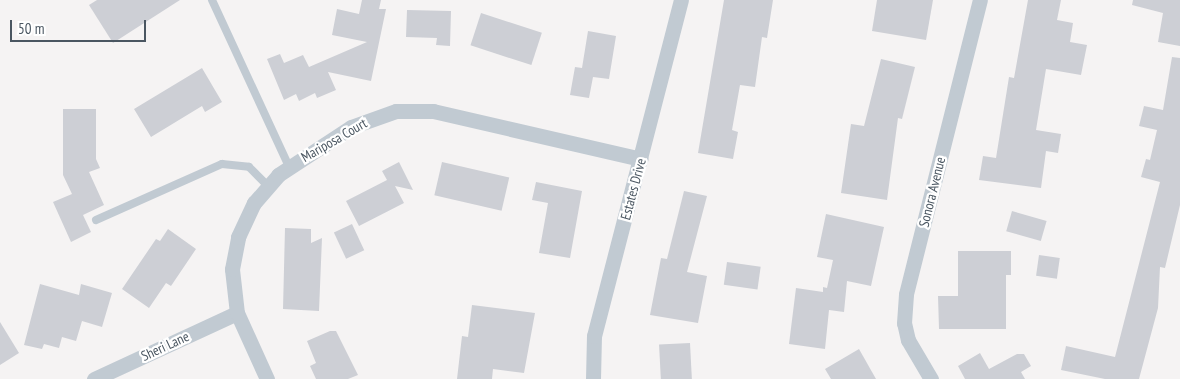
<!DOCTYPE html>
<html>
<head>
<meta charset="utf-8">
<style>
	body { margin:0 }
	#map { position:relative; width:1180px; height:379px; overflow:hidden; background:#f5f3f3; font-family:"PT Sans Narrow",sans-serif }
	div>[style] { position:absolute }
	[style*='--x'] { left:calc(var(--x)*1px); top:calc(var(--y)*1px); width:calc(var(--w)*1px); rotate:calc(var(--a)*1deg) }
	.building>* { inset:0; background:#cdcfd5; transform-origin:0 0 }
	.lane>* { height:8px; margin:-4px; padding:0 4px; transform-origin:4px; border-radius:4px; background:#c1cad2 }
	.street>* { height:15px; margin:-7.5px; padding:0 7.5px; transform-origin:7.5px; border-radius:7.5px; background:#c1cad2 }
	span { translate:-50% -50%; white-space:nowrap; text-align:center; line-height:1.15; -webkit-text-stroke:4.5px #fff; paint-order:stroke }
	.street-label { font-size:14px; color:#4a5661 }
	.scale { position:absolute; left:10px; top:20px; width:136px; height:22px; box-sizing:border-box; border:2px solid #4a5661; border-top:0; padding-left:6px; font-size:15px; line-height:18px; white-space:nowrap; color:#4a5661; -webkit-text-stroke:4px #fff; paint-order:stroke }
</style>
</head>
<body>
<div id="map">
	<div class="building">
		<i style="clip-path:polygon(97px 0,180px 0,113px 43px,89px 5px)"></i>
		<i style="clip-path:polygon(362px 0,381px 0,379px 9px,386px 9px,371px 81px,328px 72px,336px 90px,317px 98px,315px 93px,299px 101px,296px 94px,284px 100px,267px 59px,280px 54px,284px 63px,303px 55px,309px 67px,367px 42px,332px 35px,337px 9px,359px 14px)"></i>
		<i style="clip-path:polygon(724px 0,773px 0,767px 38px,762px 37px,755px 87px,740px 85px,732px 130px,738px 132px,733px 159px,698px 153px)"></i>
		<i style="clip-path:polygon(877px 0,933px 0,926px 40px,872px 31px)"></i>
		<i style="clip-path:polygon(1028px 0,1061px 0,1057px 20px,1073px 23px,1070px 42px,1087px 45px,1081px 75px,1046px 69px,1036px 130px,1061px 134px,1058px 153px,1046px 151px,1041px 188px,979px 180px,983px 156px,996px 158px,1009px 77px,1014px 78px)"></i>
		<i style="clip-path:polygon(1133px 0,1180px 0,1180px 46px,1158px 42px,1163px 13px,1132px 5px)"></i>
		<i style="clip-path:polygon(407px 10px,451px 11px,450px 46px,436px 45px,437px 38px,406px 37px)"></i>
		<i style="left:481px;top:13px;width:64px;height:34px;rotate:18deg"></i>
		<i style="clip-path:polygon(588px 31px,616px 36px,609px 79px,593px 77px,589px 98px,570px 95px,575px 67px,582px 68px)"></i>
		<i style="clip-path:polygon(1172px 57px,1180px 58px,1180px 205px,1165px 268px,1160px 267px,1158px 308px,1139px 379px,1105px 379px,1061px 370px,1066px 346px,1115px 357px,1160px 182px,1141px 177px,1146px 159px,1150px 160px,1157px 130px,1139px 126px,1144px 106px,1163px 110px)"></i>
		<i style="clip-path:polygon(881px 59px,915px 67px,902px 119px,898px 118px,887px 200px,841px 193px,851px 124px,864px 126px)"></i>
		<i style="clip-path:polygon(202px 68px,222px 102px,205px 112px,202px 106px,151px 137px,134px 109px)"></i>
		<i style="clip-path:polygon(63px 109px,96px 109px,96px 159px,100px 168px,89px 172px,104px 205px,83px 215px,91px 232px,71px 242px,53px 202px,72px 194px,63px 175px)"></i>
		<i style="clip-path:polygon(399px 162px,413px 190px,395px 186px,404px 203px,359px 226px,346px 201px,387px 180px,382px 171px)"></i>
		<i style="left:442px;top:162px;width:69px;height:34px;rotate:13deg"></i>
		<i style="clip-path:polygon(536px 182px,582px 191px,570px 258px,539px 253px,548px 203px,532px 200px)"></i>
		<i style="clip-path:polygon(684px 191px,707px 196px,687px 272px,707px 276px,698px 323px,650px 315px,661px 258px,667px 259px)"></i>
		<i style="left:1012px;top:211px;width:36px;height:21px;rotate:16deg"></i>
		<i style="clip-path:polygon(826px 214px,884px 227px,871px 286px,847px 281px,844px 312px,829px 310px,825px 349px,789px 344px,796px 288px,823px 292px,823px 287px,827px 288px,833px 260px,817px 257px)"></i>
		<i style="left:352px;top:224px;width:29px;height:20px;rotate:65deg"></i>
		<i style="clip-path:polygon(285px 228px,311px 229px,311px 243px,322px 238px,319px 311px,283px 309px)"></i>
		<i style="clip-path:polygon(168px 229px,196px 249px,171px 286px,166px 283px,149px 308px,122px 289px,156px 239px,160px 241px)"></i>
		<i style="clip-path:polygon(958px 251px,1011px 251px,1011px 275px,1006px 275px,1006px 329px,939px 329px,938px 296px,958px 296px)"></i>
		<i style="left:1039px;top:255px;width:21px;height:21px;rotate:8deg"></i>
		<i style="left:727px;top:262px;width:34px;height:23px;rotate:8deg"></i>
		<i style="clip-path:polygon(40px 284px,79px 295px,81px 284px,112px 293px,102px 327px,82px 321px,76px 341px,62px 337px,59px 348px,44px 344px,42px 349px,24px 345px)"></i>
		<i style="clip-path:polygon(472px 305px,535px 313px,524px 373px,493px 369px,492px 379px,457px 379px,462px 336px,468px 337px)"></i>
		<i style="clip-path:polygon(0 322px,19px 353px,0 365px)"></i>
		<i style="clip-path:polygon(330px 331px,336px 331px,358px 375px,348px 379px,316px 379px,310px 366px,316px 363px,307px 341px)"></i>
		<i style="left:690px;top:343px;width:36px;height:31px;rotate:87deg"></i>
		<i style="clip-path:polygon(859px 349px,876px 379px,831px 379px,825px 369px)"></i>
		<i style="clip-path:polygon(980px 353px,989px 369px,1017px 354px,1024px 354px,1031px 366px,1021px 372px,1025px 379px,965px 379px,958px 366px)"></i>
	</div>
	<div class="lane">
		<i style="--x:212;--y:0;--w:184;--a:65.2"></i>
		<i style="--x:96;--y:220;--w:138;--a:-24"></i>
		<i style="--x:222;--y:164;--w:27;--a:6"></i>
		<i style="--x:249;--y:167;--w:27;--a:45"></i>
	</div>
	<div class="street">
		<i style="--x:94;--y:379;--w:157;--a:-24.8"></i>
		<i style="--x:267;--y:379;--w:72;--a:-114.4"></i>
		<i style="--x:237;--y:313;--w:44;--a:-96.5"></i>
		<i style="--x:232;--y:269;--w:33;--a:-79"></i>
		<i style="--x:238;--y:237;--w:38;--a:-65"></i>
		<i style="--x:254;--y:203;--w:37;--a:-49"></i>
		<i style="--x:278;--y:175;--w:87;--a:-33.3"></i>
		<i style="--x:351;--y:127;--w:48;--a:-19.6"></i>
		<i style="--x:396;--y:111;--w:37;--a:0"></i>
		<i style="--x:433;--y:111;--w:213;--a:13"></i>
		<i style="--x:593;--y:379;--w:43;--a:-88.7"></i>
		<i style="--x:594;--y:336;--w:347;--a:-75.5"></i>
		<i style="--x:931;--y:379;--w:45;--a:-120.5"></i>
		<i style="--x:908;--y:340;--w:17;--a:-103"></i>
		<i style="--x:904;--y:323;--w:29;--a:-86"></i>
		<i style="--x:906;--y:294;--w:303;--a:-75.9"></i>
	</div>
	<div class="street-label">
		<span style="left:334px;top:140px;rotate:-30deg">Mariposa Court</span>
		<span style="left:633px;top:189px;rotate:-75deg">Estates Drive</span>
		<span style="left:932px;top:192px;rotate:-76deg">Sonora Avenue</span>
		<span style="left:165px;top:346px;rotate:-25deg">Sheri Lane</span>
	</div>
	<div class="scale">50 m</div>
</div>
</body>
</html>
